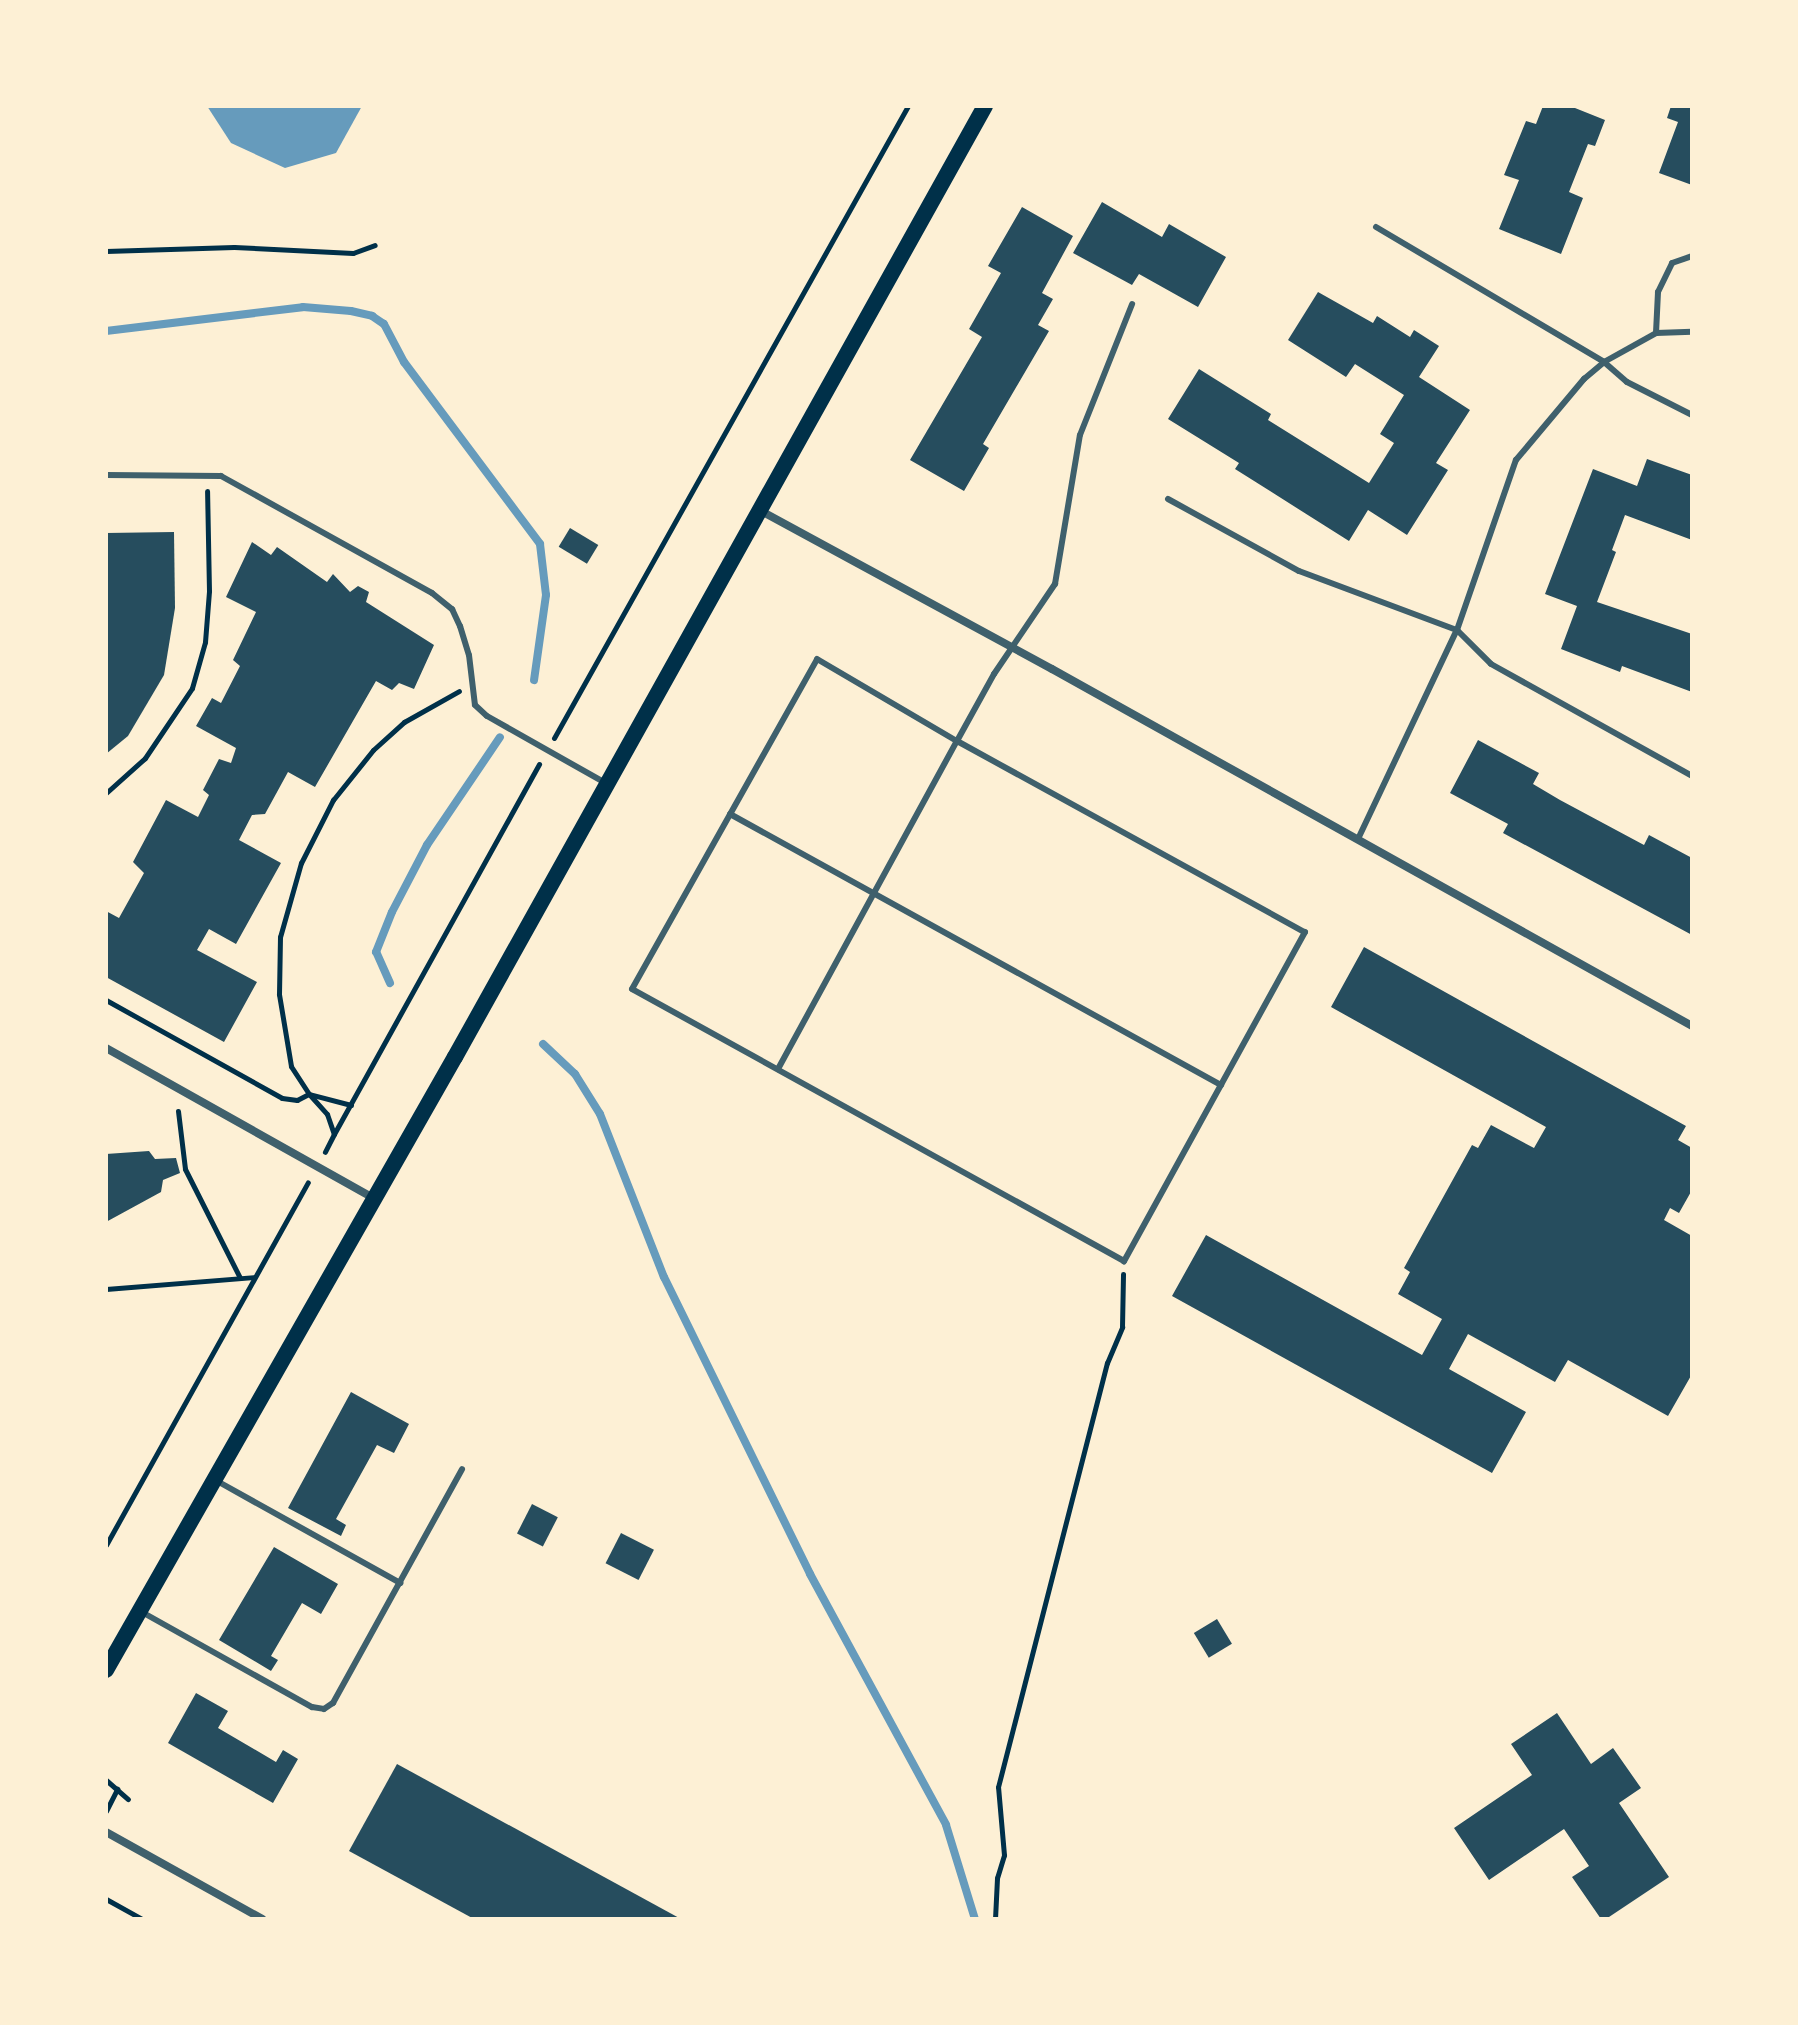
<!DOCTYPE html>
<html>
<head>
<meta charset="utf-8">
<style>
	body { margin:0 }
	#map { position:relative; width:1798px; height:2025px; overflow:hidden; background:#fdf0d5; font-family:Helvetica,sans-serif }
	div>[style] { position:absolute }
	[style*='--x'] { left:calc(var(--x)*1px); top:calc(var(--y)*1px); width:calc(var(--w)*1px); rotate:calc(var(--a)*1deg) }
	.water>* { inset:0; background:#669bbc }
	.stream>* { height:8px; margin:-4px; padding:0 4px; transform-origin:4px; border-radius:4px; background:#669bbc }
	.building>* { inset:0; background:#264d5e; transform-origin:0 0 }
	.path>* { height:5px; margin:-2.5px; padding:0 2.5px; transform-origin:2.5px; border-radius:2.5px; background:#003049 }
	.service>* { height:6px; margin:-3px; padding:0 3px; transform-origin:3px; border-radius:3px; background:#3f606c }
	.minor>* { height:8px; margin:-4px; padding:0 4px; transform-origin:4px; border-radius:4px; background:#3f606c }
	.secondary>* { height:16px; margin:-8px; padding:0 8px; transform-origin:8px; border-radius:8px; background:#003049 }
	span { translate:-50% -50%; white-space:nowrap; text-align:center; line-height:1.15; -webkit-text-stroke:7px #fdf0d5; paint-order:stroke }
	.frame { position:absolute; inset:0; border:108px solid #fdf0d5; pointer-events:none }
</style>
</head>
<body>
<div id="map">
	<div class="water">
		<i style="clip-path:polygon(207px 106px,362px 106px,336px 153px,285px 168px,231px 143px)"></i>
	</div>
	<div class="stream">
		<i style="--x:106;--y:331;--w:198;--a:-6.9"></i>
		<i style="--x:303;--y:307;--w:48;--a:4.8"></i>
		<i style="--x:351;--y:311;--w:22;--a:13"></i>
		<i style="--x:372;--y:316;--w:14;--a:34"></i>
		<i style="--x:384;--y:324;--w:43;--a:62.2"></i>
		<i style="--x:404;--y:362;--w:227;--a:53.2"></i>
		<i style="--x:540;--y:544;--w:51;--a:83.3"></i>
		<i style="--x:546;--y:595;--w:86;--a:98"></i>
		<i style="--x:390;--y:983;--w:34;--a:-114"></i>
		<i style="--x:376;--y:952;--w:43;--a:-68.2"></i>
		<i style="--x:392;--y:912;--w:76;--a:-62.4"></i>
		<i style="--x:427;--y:845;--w:130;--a:-55.9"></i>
		<i style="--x:543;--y:1044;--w:44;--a:43.2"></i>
		<i style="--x:575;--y:1074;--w:47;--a:58"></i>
		<i style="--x:600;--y:1114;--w:175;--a:68.6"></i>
		<i style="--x:664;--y:1277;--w:331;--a:63.8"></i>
		<i style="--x:810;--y:1574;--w:285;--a:61.5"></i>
		<i style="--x:946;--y:1825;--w:98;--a:72.9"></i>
	</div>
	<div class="building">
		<i style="clip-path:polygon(1543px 106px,1570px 106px,1605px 120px,1595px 146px,1588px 144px,1569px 192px,1583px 198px,1561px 254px,1499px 229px,1519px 180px,1504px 175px,1526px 121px,1536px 124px)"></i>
		<i style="clip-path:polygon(1671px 106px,1692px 106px,1692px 185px,1659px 173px,1678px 122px,1667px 118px)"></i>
		<i style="clip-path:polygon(1102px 202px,1162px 237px,1169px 224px,1226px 257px,1198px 307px,1139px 274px,1132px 285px,1073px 253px)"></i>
		<i style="clip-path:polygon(1022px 207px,1073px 236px,1042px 293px,1053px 299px,1038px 325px,1049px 331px,983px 444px,989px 448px,964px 491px,910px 460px,982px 337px,969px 329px,1001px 273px,988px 266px)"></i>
		<i style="clip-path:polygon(1318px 292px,1373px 323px,1377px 316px,1410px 337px,1414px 330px,1439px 346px,1419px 377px,1470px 410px,1436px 463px,1448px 470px,1407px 535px,1368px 510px,1349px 541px,1235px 469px,1239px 463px,1168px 419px,1199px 369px,1271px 414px,1268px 420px,1369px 483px,1394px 443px,1380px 434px,1404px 395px,1355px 364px,1346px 377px,1288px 340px)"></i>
		<i style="clip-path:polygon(1647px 459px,1692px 475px,1692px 540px,1625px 515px,1612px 550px,1616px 552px,1597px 602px,1692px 634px,1692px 692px,1622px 666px,1620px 672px,1561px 649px,1577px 606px,1545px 594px,1593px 469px,1637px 486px)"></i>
		<i style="left:570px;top:528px;width:33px;height:22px;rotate:31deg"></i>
		<i style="clip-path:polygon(174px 532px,175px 608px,164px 675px,128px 736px,106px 754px,106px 533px)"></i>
		<i style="clip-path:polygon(252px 542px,271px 555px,277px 547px,327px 582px,333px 574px,350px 592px,358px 586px,369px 592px,366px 602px,434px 645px,414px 689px,399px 683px,392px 690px,376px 681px,315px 787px,288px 772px,265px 814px,252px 815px,239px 840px,281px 863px,236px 944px,209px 929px,197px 950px,257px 982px,224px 1042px,106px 977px,106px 911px,119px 918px,144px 873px,133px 862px,166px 800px,198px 817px,209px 795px,203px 790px,219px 759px,231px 763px,236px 748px,196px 726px,212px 698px,221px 703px,240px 666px,233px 660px,256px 612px,226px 597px)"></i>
		<i style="clip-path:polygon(1478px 740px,1539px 773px,1533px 784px,1560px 800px,1644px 845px,1649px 835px,1692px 858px,1692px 935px,1503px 833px,1508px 824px,1450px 793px)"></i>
		<i style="clip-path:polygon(1364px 947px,1686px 1126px,1678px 1140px,1692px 1148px,1692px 1190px,1679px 1213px,1670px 1208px,1664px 1220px,1692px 1236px,1692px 1374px,1668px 1416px,1568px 1360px,1555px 1382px,1468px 1334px,1449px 1369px,1526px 1412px,1492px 1473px,1172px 1296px,1206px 1235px,1422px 1355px,1442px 1319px,1398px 1294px,1410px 1272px,1404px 1268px,1472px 1145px,1478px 1148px,1491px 1125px,1534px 1148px,1546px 1127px,1331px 1007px)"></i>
		<i style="clip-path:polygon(149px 1151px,155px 1159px,176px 1158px,180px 1173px,163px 1180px,161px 1192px,106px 1222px,106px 1154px)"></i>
		<i style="clip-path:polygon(351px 1392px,409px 1424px,394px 1453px,377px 1445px,336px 1519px,346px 1525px,341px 1536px,288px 1508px)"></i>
		<i style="left:532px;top:1504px;width:29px;height:33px;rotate:27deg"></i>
		<i style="left:621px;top:1533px;width:37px;height:34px;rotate:27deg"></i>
		<i style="clip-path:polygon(274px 1547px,338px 1584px,321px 1614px,302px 1603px,271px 1656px,278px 1660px,271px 1671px,219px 1640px)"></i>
		<i style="left:1217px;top:1619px;width:29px;height:27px;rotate:59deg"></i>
		<i style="clip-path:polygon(196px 1693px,228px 1711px,218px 1728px,276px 1762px,283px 1750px,298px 1759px,273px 1803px,168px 1743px)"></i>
		<i style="clip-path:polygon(1557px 1713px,1591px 1764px,1613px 1748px,1641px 1788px,1619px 1803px,1669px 1877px,1606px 1919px,1601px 1919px,1572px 1877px,1589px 1866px,1564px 1829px,1489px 1880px,1454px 1828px,1532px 1775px,1511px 1744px)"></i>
		<i style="clip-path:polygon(397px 1764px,681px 1919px,474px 1919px,349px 1851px)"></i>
	</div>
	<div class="path">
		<i style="--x:106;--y:251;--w:128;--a:-1.8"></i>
		<i style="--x:234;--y:247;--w:119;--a:2.9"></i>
		<i style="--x:353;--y:253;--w:23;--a:-20"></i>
		<i style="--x:554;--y:738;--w:724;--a:-60.75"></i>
		<i style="--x:106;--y:793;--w:52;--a:-41.9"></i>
		<i style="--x:145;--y:758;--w:84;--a:-56.1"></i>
		<i style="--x:192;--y:688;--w:48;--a:-74.2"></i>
		<i style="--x:205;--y:642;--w:51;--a:-85.5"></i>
		<i style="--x:209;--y:591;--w:100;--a:-91.1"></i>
		<i style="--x:106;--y:1000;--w:201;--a:29.1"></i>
		<i style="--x:282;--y:1098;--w:15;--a:8"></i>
		<i style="--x:297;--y:1100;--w:13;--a:-27"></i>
		<i style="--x:309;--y:1094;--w:27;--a:48"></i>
		<i style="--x:327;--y:1114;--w:21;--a:71"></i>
		<i style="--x:334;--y:1134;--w:20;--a:117"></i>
		<i style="--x:351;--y:1105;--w:43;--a:-165.3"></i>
		<i style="--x:309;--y:1094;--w:33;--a:-123"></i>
		<i style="--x:291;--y:1066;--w:73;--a:-99.5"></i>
		<i style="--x:279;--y:994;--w:57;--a:-89"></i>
		<i style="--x:280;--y:937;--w:77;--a:-74.2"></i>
		<i style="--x:301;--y:863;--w:71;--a:-63.1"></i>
		<i style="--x:333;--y:800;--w:64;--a:-51.3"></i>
		<i style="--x:373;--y:750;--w:42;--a:-42.1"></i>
		<i style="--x:404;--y:722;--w:63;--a:-29.4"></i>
		<i style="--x:178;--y:1111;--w:58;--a:83.1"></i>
		<i style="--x:185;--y:1169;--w:122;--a:63.2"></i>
		<i style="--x:334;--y:1134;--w:423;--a:-61"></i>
		<i style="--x:106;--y:1289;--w:148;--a:-4.6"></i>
		<i style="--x:106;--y:1545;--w:415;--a:-60.9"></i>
		<i style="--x:106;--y:1780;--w:29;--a:41"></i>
		<i style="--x:106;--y:1811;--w:25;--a:-63"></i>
		<i style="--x:106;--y:1899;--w:41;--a:29.1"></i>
		<i style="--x:995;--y:1919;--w:41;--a:-87.2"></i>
		<i style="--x:997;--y:1878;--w:24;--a:-73"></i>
		<i style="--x:1004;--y:1855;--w:68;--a:-95"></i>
		<i style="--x:998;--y:1787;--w:438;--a:-75.6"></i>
		<i style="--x:1107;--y:1363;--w:39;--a:-67"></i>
		<i style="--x:1122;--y:1327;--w:53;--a:-88.9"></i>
	</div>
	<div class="service">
		<i style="--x:1376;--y:227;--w:265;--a:30.6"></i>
		<i style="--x:1604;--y:362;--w:30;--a:41"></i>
		<i style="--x:1627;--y:382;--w:73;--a:26.9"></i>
		<i style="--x:1656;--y:333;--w:41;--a:-87.2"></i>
		<i style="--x:1658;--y:292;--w:32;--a:-64"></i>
		<i style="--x:1672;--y:263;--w:21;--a:-19"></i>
		<i style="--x:106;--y:475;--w:115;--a:0.5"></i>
		<i style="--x:221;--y:476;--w:241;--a:29"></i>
		<i style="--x:432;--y:593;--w:26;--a:39"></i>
		<i style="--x:452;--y:609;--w:19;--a:65"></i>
		<i style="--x:460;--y:626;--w:30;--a:73"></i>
		<i style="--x:469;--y:655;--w:50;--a:83.2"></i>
		<i style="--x:475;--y:705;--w:16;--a:43"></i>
		<i style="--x:487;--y:716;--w:138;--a:29.5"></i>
		<i style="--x:1168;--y:499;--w:149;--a:28.8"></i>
		<i style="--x:1299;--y:571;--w:169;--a:20.5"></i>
		<i style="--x:1457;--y:630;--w:48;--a:45"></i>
		<i style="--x:1491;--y:664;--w:230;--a:29.1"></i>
		<i style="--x:730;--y:814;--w:561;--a:28.9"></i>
		<i style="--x:1358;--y:839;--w:231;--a:-64.7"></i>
		<i style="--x:1457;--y:630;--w:180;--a:-70.9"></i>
		<i style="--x:1516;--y:460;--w:106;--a:-50"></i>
		<i style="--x:1584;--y:379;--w:26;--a:-40"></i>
		<i style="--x:1604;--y:362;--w:60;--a:-29.1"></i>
		<i style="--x:1656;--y:333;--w:36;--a:-2"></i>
		<i style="--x:778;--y:1069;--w:374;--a:-61.4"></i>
		<i style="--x:957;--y:741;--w:397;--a:28.8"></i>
		<i style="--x:1305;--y:932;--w:376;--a:118.8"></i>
		<i style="--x:1124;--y:1261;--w:562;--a:-151.06"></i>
		<i style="--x:632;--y:989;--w:378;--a:-60.7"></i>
		<i style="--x:817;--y:659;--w:162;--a:30.4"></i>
		<i style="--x:957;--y:741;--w:77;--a:-61.1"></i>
		<i style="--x:994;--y:674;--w:109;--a:-55.9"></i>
		<i style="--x:1055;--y:584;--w:151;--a:-80.5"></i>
		<i style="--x:1080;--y:435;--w:141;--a:-68.3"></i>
		<i style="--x:217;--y:1481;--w:210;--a:29.1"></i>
		<i style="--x:140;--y:1611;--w:197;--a:29.2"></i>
		<i style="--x:312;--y:1707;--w:12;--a:9"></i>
		<i style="--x:324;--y:1709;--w:11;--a:-34"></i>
		<i style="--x:333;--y:1703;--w:267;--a:-61.1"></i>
	</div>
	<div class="minor">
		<i style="--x:761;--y:511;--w:331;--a:28.5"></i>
		<i style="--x:1052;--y:669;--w:733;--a:29.15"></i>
		<i style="--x:106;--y:1048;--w:306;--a:29.3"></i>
		<i style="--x:106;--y:1832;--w:179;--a:29.1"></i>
	</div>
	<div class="secondary">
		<i style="--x:106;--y:1670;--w:705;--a:-60.35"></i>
		<i style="--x:455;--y:1057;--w:1089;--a:-60.87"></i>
	</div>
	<div class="frame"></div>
</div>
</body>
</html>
